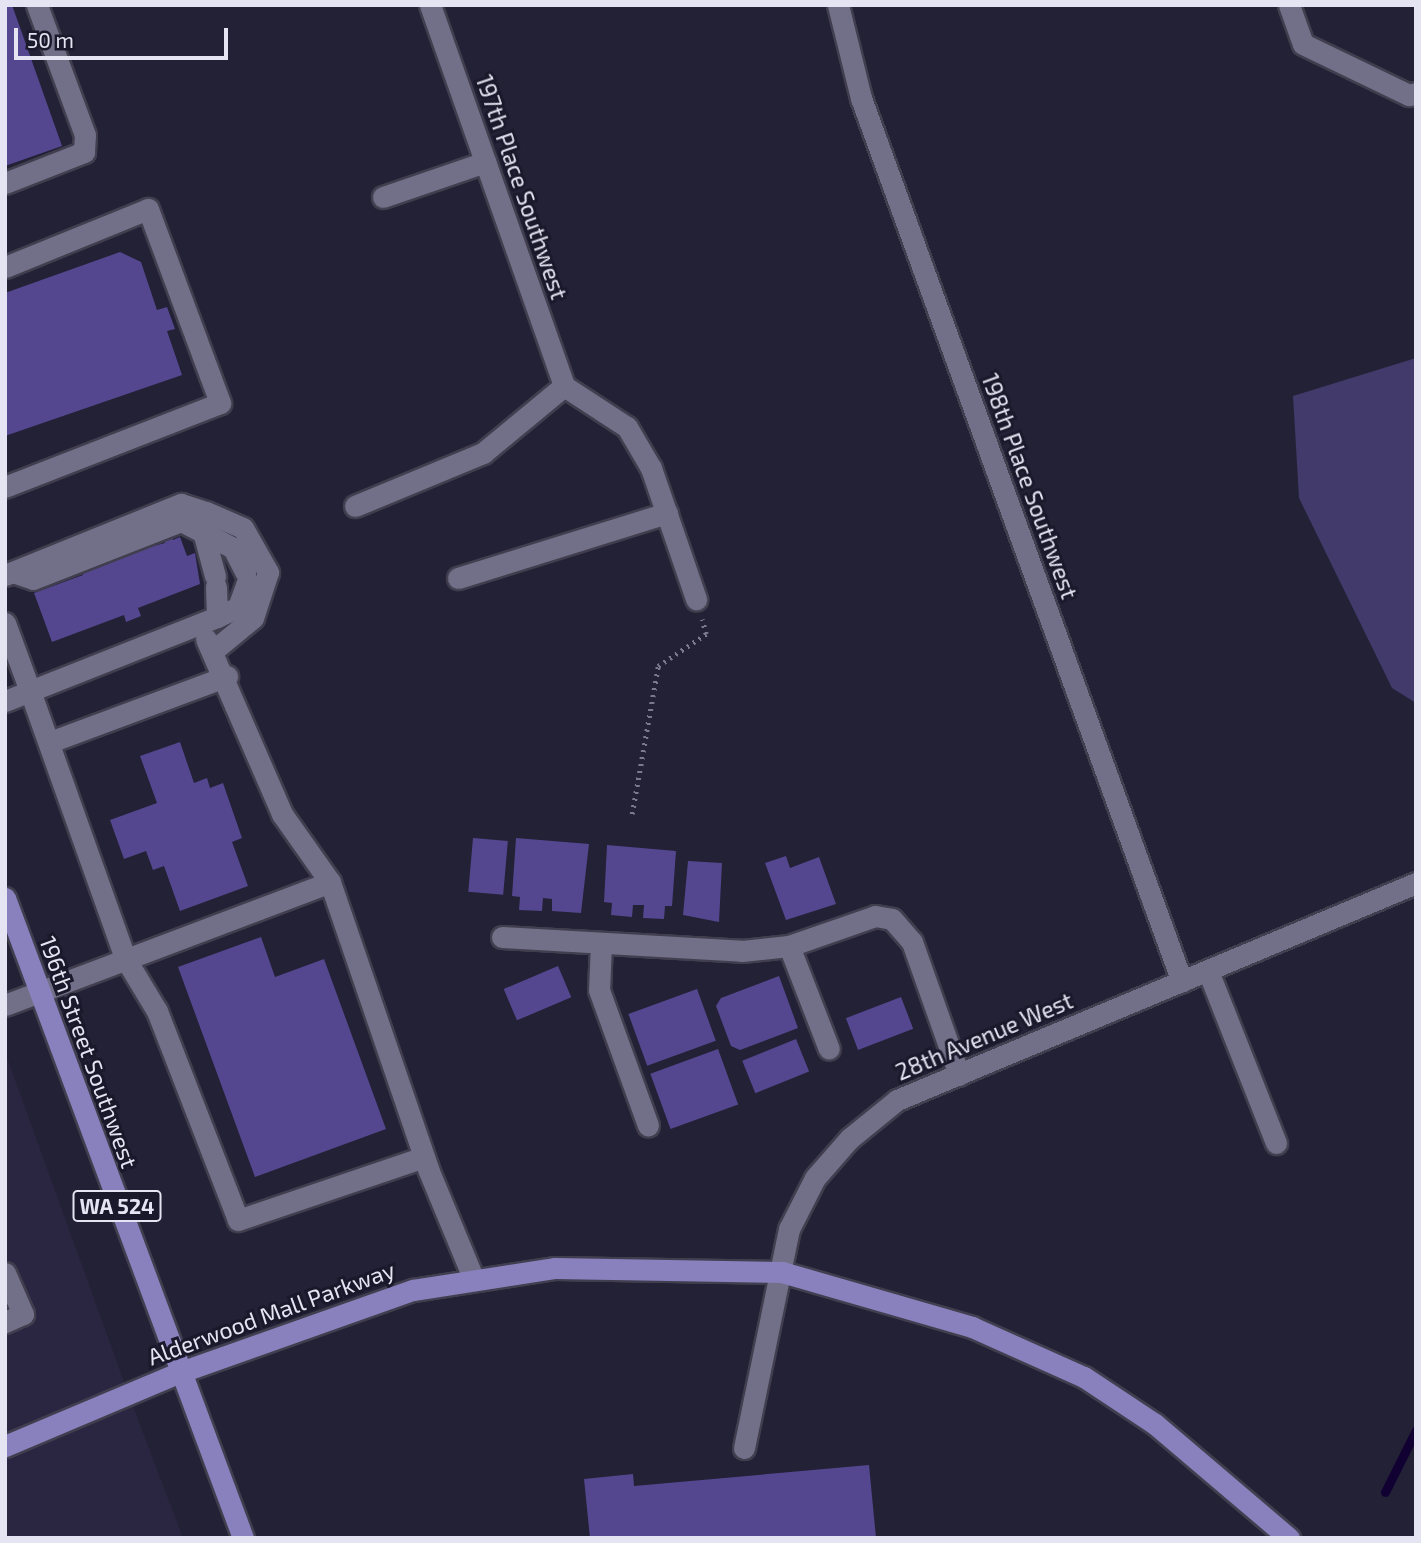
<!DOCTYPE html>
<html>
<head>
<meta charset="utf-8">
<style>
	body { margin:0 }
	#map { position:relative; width:1421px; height:1543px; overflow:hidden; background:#232135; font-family:"Exo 2",sans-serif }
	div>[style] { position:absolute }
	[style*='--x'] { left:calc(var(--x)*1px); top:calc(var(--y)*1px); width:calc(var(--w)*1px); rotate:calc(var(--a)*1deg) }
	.built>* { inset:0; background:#2a2641 }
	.green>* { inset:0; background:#413a6b }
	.stream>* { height:9px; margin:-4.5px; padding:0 4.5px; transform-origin:4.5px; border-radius:4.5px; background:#100132 }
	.building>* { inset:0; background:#54478f; transform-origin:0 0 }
	.path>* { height:4.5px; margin-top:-2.25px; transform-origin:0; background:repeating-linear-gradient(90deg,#7b798b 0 2px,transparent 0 7px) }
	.roads { filter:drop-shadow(2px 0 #413e4f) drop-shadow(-2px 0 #413e4f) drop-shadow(0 2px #413e4f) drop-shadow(0 -2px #413e4f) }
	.minor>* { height:21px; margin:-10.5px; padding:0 10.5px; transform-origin:10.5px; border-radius:10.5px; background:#727088 }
	.major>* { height:21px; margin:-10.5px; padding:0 10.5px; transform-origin:10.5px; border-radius:10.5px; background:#8981bd }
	span { translate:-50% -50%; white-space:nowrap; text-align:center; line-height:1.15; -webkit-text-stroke:6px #1a182b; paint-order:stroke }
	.shield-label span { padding:2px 5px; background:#1a182b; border:2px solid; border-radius:5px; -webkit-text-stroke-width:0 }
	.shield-label { font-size:21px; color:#e5e4f2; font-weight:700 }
	.street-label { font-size:23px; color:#e5e4f2 }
	.frame { position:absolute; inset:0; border:7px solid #e5e4f2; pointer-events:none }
	.scale { position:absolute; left:14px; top:28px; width:214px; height:32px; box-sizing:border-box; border:4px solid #e5e4f2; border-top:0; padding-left:9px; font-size:21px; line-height:24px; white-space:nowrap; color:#e5e4f2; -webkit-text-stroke:5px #1a182b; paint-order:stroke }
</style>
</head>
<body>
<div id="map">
	<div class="built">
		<i style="clip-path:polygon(5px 1052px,128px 1393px,183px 1538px,5px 1538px)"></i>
	</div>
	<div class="green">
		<i style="clip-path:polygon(1416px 358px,1416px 703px,1392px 688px,1299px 498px,1293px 396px)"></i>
	</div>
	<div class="stream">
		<i style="--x:1385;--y:1492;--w:69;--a:-63.4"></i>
	</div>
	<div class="building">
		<i style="clip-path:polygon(5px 5px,12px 5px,62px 146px,5px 166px)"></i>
		<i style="clip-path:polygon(120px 252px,141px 262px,157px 310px,167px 307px,175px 329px,167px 331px,182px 375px,5px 436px,5px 293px)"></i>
		<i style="clip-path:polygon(171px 532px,173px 540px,180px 537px,187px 556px,195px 553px,200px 584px,138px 608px,141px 616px,126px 622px,124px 615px,52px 642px,34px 593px,83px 575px,80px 566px,165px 543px,162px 535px)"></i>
		<i style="clip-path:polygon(180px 742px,194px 783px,207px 778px,210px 788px,223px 783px,242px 838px,232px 842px,248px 886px,180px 911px,164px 866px,153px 870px,146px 851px,124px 859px,110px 820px,157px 803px,140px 756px)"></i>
		<i style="left:473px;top:838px;width:35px;height:54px;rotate:5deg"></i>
		<i style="clip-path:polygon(516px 838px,589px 844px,581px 913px,552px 911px,552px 899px,543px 898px,542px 911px,519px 910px,520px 897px,512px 896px)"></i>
		<i style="clip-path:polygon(607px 845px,676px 851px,672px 906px,665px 906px,664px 919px,643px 918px,644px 905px,633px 905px,632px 917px,611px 915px,612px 903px,604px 902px)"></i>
		<i style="clip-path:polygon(786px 856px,790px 868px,819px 857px,836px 904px,786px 920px,765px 863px)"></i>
		<i style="clip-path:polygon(688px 861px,722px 863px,719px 922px,683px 915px)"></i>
		<i style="clip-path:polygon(261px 937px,275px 977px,324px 959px,386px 1129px,255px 1177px,178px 967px)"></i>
		<i style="left:558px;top:966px;width:34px;height:59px;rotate:67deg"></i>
		<i style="clip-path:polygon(779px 976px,798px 1028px,740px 1050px,731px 1046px,716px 1006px,721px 998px)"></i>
		<i style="left:697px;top:989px;width:55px;height:73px;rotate:70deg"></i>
		<i style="left:901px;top:997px;width:34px;height:59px;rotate:69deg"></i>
		<i style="left:796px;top:1039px;width:35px;height:58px;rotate:68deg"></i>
		<i style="left:718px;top:1049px;width:59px;height:72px;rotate:70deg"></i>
		<i style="clip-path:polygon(869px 1465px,876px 1538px,590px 1538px,584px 1479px,633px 1474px,634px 1486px)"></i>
	</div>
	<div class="path">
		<i style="--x:632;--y:814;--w:150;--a:-80"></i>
		<i style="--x:658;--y:666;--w:58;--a:-33.7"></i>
		<i style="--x:706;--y:634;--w:15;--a:-106"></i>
	</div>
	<div class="roads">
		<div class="minor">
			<i style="--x:430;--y:5;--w:404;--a:70.6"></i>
			<i style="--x:838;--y:5;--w:96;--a:76.1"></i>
			<i style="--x:861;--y:98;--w:940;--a:70.04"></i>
			<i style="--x:1289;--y:5;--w:41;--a:70.3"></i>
			<i style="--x:1303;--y:44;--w:118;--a:25.7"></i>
			<i style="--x:1409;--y:95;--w:7;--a:-16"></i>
			<i style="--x:5;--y:183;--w:85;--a:-21.4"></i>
			<i style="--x:84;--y:152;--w:17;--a:-87"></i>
			<i style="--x:85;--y:135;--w:139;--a:-110.3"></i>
			<i style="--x:383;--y:197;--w:108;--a:-18.9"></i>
			<i style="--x:5;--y:267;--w:154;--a:-22.1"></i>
			<i style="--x:148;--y:209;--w:207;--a:69.6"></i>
			<i style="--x:220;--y:403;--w:231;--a:158.7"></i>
			<i style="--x:564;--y:386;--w:75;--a:33.1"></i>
			<i style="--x:627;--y:427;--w:48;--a:59.7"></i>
			<i style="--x:651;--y:468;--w:139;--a:71"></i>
			<i style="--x:355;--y:506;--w:139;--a:-22.5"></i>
			<i style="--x:483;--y:453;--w:105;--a:-39.6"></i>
			<i style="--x:202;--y:528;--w:50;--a:74.8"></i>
			<i style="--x:13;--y:572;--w:21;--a:19"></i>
			<i style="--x:33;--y:579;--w:159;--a:-21.4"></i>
			<i style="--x:181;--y:521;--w:59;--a:27.4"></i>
			<i style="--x:233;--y:548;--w:27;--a:63"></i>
			<i style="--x:5;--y:575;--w:190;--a:-22"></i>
			<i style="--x:181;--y:504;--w:26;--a:18"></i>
			<i style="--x:206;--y:512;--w:40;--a:23.4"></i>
			<i style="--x:243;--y:528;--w:51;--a:60.4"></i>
			<i style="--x:268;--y:572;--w:48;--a:108.1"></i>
			<i style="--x:253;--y:618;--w:50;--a:140.6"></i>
			<i style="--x:458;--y:578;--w:219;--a:-17.3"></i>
			<i style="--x:216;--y:587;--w:30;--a:88"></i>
			<i style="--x:217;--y:617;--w:201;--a:158.4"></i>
			<i style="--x:30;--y:691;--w:283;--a:70.4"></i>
			<i style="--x:125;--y:958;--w:62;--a:58.9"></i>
			<i style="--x:157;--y:1011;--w:224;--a:68.8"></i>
			<i style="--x:238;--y:1220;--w:196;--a:-18.7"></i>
			<i style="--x:217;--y:617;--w:23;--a:-25"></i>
			<i style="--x:238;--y:607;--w:27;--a:-70"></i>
			<i style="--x:5;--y:623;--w:72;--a:69.8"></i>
			<i style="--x:30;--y:691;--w:27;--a:158"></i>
			<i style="--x:206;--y:639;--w:191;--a:66.5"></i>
			<i style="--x:282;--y:814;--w:83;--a:54.8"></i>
			<i style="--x:50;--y:742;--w:189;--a:-20.4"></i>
			<i style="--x:502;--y:937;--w:240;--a:3.3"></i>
			<i style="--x:742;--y:951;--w:47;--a:-6.1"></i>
			<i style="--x:789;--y:946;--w:91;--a:-19.2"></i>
			<i style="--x:875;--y:916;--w:17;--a:10"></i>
			<i style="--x:892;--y:919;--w:30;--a:49"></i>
			<i style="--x:912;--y:942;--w:141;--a:70.5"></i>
			<i style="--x:601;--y:943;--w:47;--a:92.4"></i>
			<i style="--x:599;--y:990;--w:144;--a:70.1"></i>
			<i style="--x:789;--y:946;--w:110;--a:68.8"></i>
			<i style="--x:1208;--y:971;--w:185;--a:68.4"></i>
			<i style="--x:5;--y:1005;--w:347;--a:-20.7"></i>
			<i style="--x:330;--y:882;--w:303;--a:71.1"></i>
			<i style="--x:428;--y:1169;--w:120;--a:67.5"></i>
			<i style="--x:5;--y:1273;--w:45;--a:66.3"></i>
			<i style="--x:23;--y:1314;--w:20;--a:156"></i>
			<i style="--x:744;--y:1448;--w:224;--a:-78.4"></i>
			<i style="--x:789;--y:1229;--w:57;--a:-63"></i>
			<i style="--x:815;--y:1178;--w:52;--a:-48.9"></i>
			<i style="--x:849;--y:1139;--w:62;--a:-39.1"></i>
			<i style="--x:897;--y:1100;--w:563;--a:-22.69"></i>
		</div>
		<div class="major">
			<i style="--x:5;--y:898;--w:683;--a:69.6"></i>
			<i style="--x:5;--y:1446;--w:188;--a:-22.9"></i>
			<i style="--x:178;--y:1373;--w:249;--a:-19.5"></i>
			<i style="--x:413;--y:1290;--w:144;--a:-8.8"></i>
			<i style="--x:555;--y:1268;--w:227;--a:1"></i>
			<i style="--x:782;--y:1272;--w:198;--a:16.1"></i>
			<i style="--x:972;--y:1327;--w:123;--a:24.1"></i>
			<i style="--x:1084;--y:1377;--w:85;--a:33.5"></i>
			<i style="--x:1155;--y:1424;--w:176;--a:40.4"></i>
		</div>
	</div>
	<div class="shield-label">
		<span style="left:117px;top:1206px">WA 524</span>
	</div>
	<div class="street-label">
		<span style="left:522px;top:187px;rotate:71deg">197th Place Southwest</span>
		<span style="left:1030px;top:486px;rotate:70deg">198th Place Southwest</span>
		<span style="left:984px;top:1036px;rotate:-23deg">28th Avenue West</span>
		<span style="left:89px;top:1052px;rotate:70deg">196th Street Southwest</span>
		<span style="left:271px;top:1313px;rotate:-20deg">Alderwood Mall Parkway</span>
	</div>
	<div class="frame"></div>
	<div class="scale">50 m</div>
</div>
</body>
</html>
